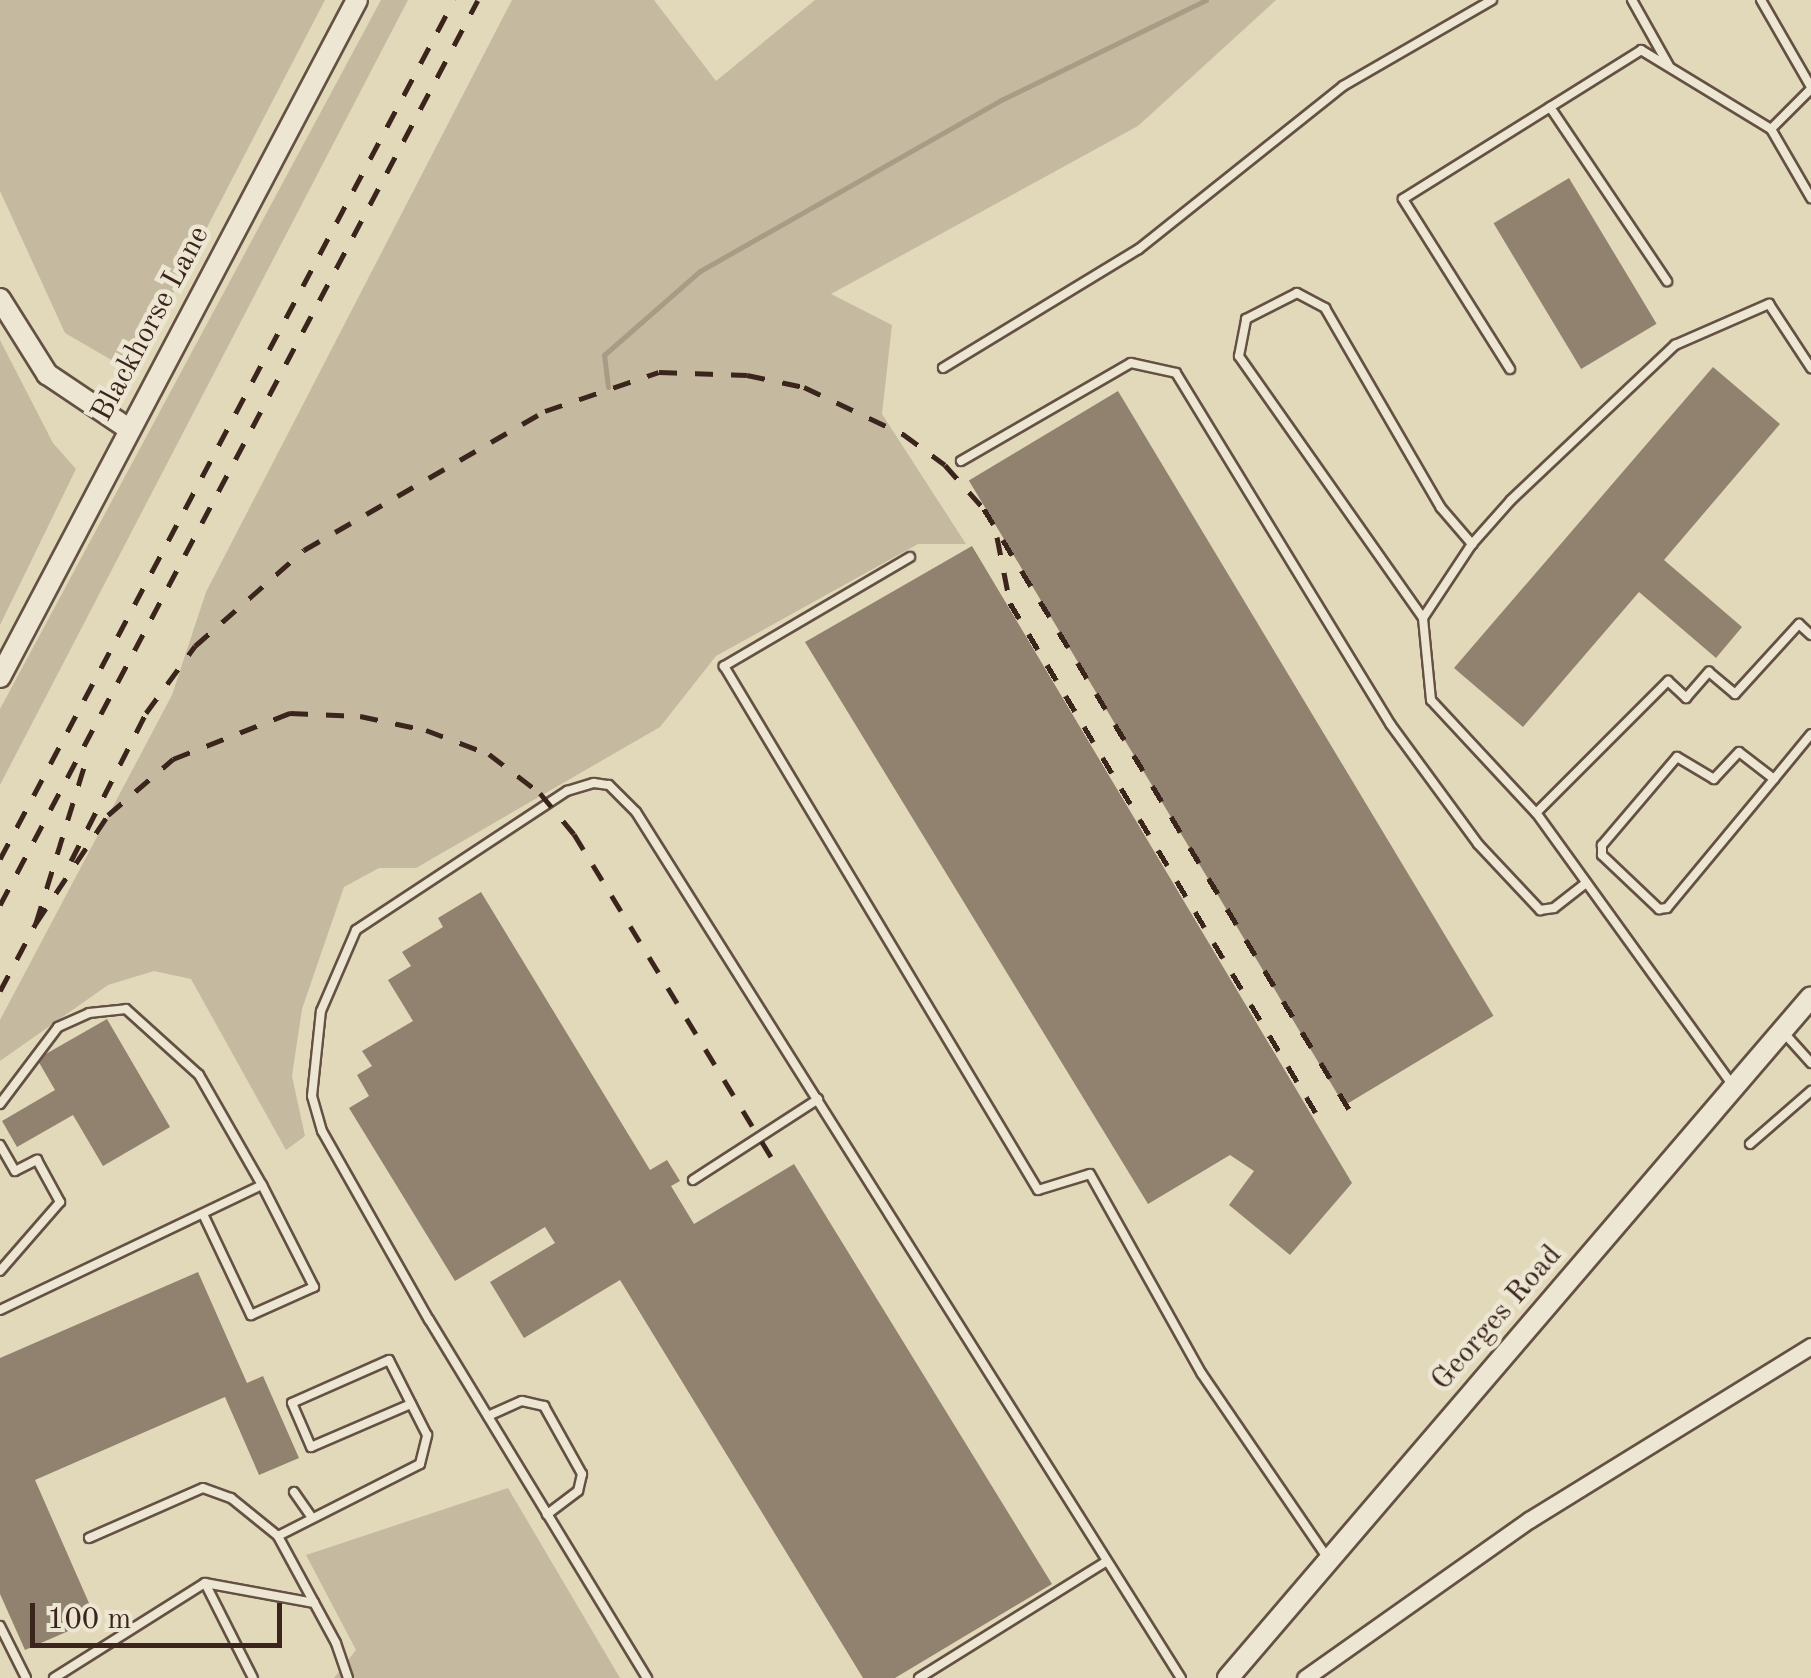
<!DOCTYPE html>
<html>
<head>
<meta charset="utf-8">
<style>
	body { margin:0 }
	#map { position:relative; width:1811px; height:1678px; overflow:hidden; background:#e2d9bb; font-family:"Old Standard TT",serif }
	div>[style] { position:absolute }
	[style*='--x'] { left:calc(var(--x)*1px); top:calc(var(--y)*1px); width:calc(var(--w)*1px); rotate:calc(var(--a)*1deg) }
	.green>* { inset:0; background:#c5baa0 }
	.stream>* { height:5px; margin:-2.5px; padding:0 2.5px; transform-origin:2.5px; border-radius:2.5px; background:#a99b85 }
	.building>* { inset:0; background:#91826f; transform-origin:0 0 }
	.roads { filter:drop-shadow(2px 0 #645144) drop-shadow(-2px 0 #645144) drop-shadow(0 2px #645144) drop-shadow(0 -2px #645144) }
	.service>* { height:8px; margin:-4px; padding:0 4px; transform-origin:4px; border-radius:4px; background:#ece6d3 }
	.minor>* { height:15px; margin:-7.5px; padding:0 7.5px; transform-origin:7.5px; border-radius:7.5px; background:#ece6d3 }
	.tertiary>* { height:20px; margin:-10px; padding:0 10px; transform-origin:10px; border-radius:10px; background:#ece6d3 }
	.rail>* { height:5px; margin-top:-2.5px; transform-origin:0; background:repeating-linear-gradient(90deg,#3a241c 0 18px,transparent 0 36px) }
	span { translate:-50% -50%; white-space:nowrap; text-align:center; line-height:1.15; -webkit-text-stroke:9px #ece6d3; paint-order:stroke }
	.street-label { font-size:30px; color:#3a241c }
	.scale { position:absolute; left:30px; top:1603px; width:252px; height:45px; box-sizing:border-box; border:5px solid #3a241c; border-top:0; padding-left:12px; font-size:30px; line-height:35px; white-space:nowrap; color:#3a241c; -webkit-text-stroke:8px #ece6d3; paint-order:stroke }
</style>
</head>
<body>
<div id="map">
	<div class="green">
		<i style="clip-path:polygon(0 0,325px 0,132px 372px,65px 333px,0 191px)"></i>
		<i style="clip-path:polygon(381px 0,408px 0,0 785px,0 709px)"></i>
		<i style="clip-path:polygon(512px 0,654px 0,716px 81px,815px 0,1276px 0,1138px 126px,831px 294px,892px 325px,882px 414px,966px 544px,918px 544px,716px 656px,660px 727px,416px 868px,379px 868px,344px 887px,302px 1009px,292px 1076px,305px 1136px,286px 1150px,191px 979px,154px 971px,108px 985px,0 1061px,0 1020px,172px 695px,206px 592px)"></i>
		<i style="clip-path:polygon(0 340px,53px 443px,76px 469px,0 625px)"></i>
		<i style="clip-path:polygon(508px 1488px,620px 1678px,334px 1678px,356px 1650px,306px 1555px)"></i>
	</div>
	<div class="stream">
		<i style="--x:608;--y:387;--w:32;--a:-97"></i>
		<i style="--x:604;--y:355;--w:128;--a:-41.2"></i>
		<i style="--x:700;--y:271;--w:346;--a:-29.6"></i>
		<i style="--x:1001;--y:100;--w:228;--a:-26"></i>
	</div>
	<div class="building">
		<i style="left:1569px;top:178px;width:170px;height:88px;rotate:59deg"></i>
		<i style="clip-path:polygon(1713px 367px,1780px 424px,1664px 560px,1742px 627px,1716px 658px,1639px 592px,1523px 727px,1454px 668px)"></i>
		<i style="left:1118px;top:391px;width:729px;height:174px;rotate:59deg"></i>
		<i style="clip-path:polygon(972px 546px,1352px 1183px,1290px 1255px,1229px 1205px,1254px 1171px,1230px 1155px,1148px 1204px,805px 642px)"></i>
		<i style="clip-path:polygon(481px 892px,650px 1170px,667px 1160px,680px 1181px,671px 1186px,694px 1224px,794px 1164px,1052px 1584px,895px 1678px,863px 1678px,620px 1280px,524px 1338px,490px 1282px,555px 1243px,545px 1227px,455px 1281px,349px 1108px,369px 1096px,357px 1075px,372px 1066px,362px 1051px,413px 1021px,388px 980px,411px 966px,402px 952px,443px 927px,438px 918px)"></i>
		<i style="clip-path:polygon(107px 1019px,170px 1127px,103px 1166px,73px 1115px,17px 1147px,2px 1121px,55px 1090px,37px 1059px)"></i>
		<i style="clip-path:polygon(198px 1272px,247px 1383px,263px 1376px,299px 1458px,259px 1475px,225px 1397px,35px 1480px,96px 1619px,25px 1650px,0 1594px,0 1358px)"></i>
	</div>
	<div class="roads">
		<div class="service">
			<i style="--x:1632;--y:0;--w:76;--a:60.7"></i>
			<i style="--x:1761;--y:0;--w:100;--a:60.1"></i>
			<i style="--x:1550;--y:107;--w:210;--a:56.1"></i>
			<i style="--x:1771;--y:129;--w:57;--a:-45"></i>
			<i style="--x:943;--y:368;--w:229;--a:-31.3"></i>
			<i style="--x:1139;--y:249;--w:261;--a:-38.6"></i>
			<i style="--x:1343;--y:86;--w:172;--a:-30"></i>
			<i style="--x:1510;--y:369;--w:201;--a:-122.2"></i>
			<i style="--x:1403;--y:199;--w:281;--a:-32"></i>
			<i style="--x:1641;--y:50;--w:152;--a:31.3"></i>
			<i style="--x:1771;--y:129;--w:80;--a:59.9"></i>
			<i style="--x:961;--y:461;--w:196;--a:-30"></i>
			<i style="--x:1131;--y:363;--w:46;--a:12.5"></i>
			<i style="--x:1176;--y:373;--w:412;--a:58.6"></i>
			<i style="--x:1391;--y:725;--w:147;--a:53.8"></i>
			<i style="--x:1478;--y:844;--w:91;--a:46.8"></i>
			<i style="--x:1540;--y:910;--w:14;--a:-8"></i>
			<i style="--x:1554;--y:908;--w:41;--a:-38"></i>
			<i style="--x:910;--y:557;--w:216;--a:149.6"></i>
			<i style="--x:724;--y:666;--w:611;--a:59.07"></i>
			<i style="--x:1038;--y:1190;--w:54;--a:-17.1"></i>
			<i style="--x:1090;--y:1174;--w:229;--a:60.8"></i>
			<i style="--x:1202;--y:1374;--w:220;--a:55.7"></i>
			<i style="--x:1423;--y:618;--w:320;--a:-125.1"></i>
			<i style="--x:1239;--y:356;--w:38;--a:-79"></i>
			<i style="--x:1246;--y:319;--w:57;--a:-27"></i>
			<i style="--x:1297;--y:293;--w:32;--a:28"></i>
			<i style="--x:1325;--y:308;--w:231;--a:59.9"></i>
			<i style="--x:1441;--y:508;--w:48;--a:49.3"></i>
			<i style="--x:1774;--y:779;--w:44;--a:-142.4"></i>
			<i style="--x:1739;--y:752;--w:37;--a:133"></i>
			<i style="--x:1714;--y:779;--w:43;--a:-149.3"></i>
			<i style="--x:1677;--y:757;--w:116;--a:130.4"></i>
			<i style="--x:1602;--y:845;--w:10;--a:90"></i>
			<i style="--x:1602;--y:855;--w:79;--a:43.5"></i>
			<i style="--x:1659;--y:909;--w:8;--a:-7"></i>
			<i style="--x:1667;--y:908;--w:168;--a:-50.3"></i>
			<i style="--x:1774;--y:779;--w:58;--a:-50.6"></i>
			<i style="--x:1536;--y:813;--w:187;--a:-45"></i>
			<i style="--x:1668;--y:681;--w:25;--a:43"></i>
			<i style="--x:1686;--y:698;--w:35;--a:-49"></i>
			<i style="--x:1709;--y:672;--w:34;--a:40"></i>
			<i style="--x:1735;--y:694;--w:95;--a:-47.6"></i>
			<i style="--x:1799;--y:624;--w:16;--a:43"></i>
			<i style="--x:1785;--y:1034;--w:39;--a:48"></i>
			<i style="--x:1731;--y:1083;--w:333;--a:-125.8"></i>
			<i style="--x:1536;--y:813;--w:154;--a:-132.9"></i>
			<i style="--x:1431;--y:700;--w:82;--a:-95.6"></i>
			<i style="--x:1423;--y:618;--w:89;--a:-56.5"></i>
			<i style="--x:1472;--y:544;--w:59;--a:-48.4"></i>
			<i style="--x:1511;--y:500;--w:226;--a:-43.4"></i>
			<i style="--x:1675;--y:345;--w:103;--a:-23.6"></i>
			<i style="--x:1769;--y:304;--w:77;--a:56.7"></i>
			<i style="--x:0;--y:1104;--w:96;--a:-53"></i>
			<i style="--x:58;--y:1027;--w:34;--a:-24"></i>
			<i style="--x:89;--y:1013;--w:37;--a:-6"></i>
			<i style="--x:126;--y:1009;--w:98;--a:42.1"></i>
			<i style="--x:199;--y:1075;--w:127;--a:60.2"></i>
			<i style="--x:262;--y:1185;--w:290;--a:154.5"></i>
			<i style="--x:1750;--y:1144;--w:81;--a:-41"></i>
			<i style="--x:0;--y:1145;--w:30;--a:60"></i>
			<i style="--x:15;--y:1171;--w:25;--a:-27"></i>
			<i style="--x:37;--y:1160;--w:48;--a:61.3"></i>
			<i style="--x:60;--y:1202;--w:91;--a:131"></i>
			<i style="--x:693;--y:1180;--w:149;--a:-32.9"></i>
			<i style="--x:203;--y:1214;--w:112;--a:64.6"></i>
			<i style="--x:251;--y:1315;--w:69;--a:-24"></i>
			<i style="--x:314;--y:1287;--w:114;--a:-117"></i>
			<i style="--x:488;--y:1416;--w:37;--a:-24"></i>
			<i style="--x:522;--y:1401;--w:23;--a:13"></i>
			<i style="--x:544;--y:1406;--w:78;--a:60.8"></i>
			<i style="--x:582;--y:1474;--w:17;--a:103"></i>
			<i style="--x:578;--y:1491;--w:39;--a:143"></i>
			<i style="--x:294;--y:1492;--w:28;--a:55"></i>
			<i style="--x:89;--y:1538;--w:124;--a:-23.7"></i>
			<i style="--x:203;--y:1488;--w:30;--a:20"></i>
			<i style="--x:231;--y:1498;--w:60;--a:39"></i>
			<i style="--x:205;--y:1583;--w:106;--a:63.2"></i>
			<i style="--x:0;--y:1626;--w:58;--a:63.4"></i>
			<i style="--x:54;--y:1678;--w:178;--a:-32.2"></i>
			<i style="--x:205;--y:1583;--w:111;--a:10.4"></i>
			<i style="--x:348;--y:1678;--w:37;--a:-109"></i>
			<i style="--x:336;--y:1643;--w:122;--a:-118.5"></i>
			<i style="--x:278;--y:1536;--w:159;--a:-26.9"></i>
			<i style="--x:420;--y:1464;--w:30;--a:-76"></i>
			<i style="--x:427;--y:1435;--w:84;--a:-116.9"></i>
			<i style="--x:389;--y:1360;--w:106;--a:156.1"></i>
			<i style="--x:292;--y:1403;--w:48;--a:66.6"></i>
			<i style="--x:311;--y:1447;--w:109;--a:-23.3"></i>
			<i style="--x:647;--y:1678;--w:419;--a:-121.3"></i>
			<i style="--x:429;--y:1320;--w:217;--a:-119.5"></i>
			<i style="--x:322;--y:1131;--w:36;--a:-106"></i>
			<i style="--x:312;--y:1096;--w:85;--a:-84"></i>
			<i style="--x:321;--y:1011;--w:88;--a:-66.6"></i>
			<i style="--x:356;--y:930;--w:253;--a:-33.4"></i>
			<i style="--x:567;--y:791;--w:28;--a:-17"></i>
			<i style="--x:594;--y:783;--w:15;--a:8"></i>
			<i style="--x:609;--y:785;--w:38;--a:45"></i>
			<i style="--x:636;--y:812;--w:1023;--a:57.82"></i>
			<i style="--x:919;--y:1678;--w:219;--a:-31.9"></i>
		</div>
		<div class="minor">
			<i style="--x:1305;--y:1678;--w:274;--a:-35.2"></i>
			<i style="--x:1529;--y:1520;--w:331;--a:-31.7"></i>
		</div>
		<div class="tertiary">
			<i style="--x:0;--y:299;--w:89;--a:57.9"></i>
			<i style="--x:47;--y:374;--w:99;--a:33.9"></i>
			<i style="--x:0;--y:677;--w:765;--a:-62.2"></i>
			<i style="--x:1228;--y:1678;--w:896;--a:-49.43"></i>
		</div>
	</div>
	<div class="rail">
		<i style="--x:997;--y:537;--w:67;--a:78.9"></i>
		<i style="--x:1010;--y:603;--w:606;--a:59.04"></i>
		<i style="--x:0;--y:859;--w:972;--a:-62.14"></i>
		<i style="--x:71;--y:861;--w:166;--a:-63.1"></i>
		<i style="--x:146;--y:713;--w:83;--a:-53.8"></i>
		<i style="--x:195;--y:646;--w:145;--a:-41.4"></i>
		<i style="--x:304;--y:550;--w:278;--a:-30"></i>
		<i style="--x:545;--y:411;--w:120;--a:-18.9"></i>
		<i style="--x:659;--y:372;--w:88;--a:2"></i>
		<i style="--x:747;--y:375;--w:58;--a:11.9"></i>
		<i style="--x:804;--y:387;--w:110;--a:25.4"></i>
		<i style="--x:903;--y:434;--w:52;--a:36.4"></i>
		<i style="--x:945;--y:465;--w:59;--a:48.4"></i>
		<i style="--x:984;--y:509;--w:710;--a:58.7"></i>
		<i style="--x:0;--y:905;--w:1023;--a:-62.16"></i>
		<i style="--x:36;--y:923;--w:130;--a:-56.3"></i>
		<i style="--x:108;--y:815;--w:86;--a:-40.7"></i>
		<i style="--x:173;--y:759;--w:126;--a:-21.5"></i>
		<i style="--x:290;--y:713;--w:70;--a:2.5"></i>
		<i style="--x:360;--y:716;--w:67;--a:12"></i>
		<i style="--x:426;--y:730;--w:67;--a:20.9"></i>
		<i style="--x:489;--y:754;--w:64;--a:37.4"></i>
		<i style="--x:540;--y:793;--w:53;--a:50.3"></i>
		<i style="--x:574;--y:834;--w:394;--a:58.6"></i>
		<i style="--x:0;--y:991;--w:77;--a:-62.1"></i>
		<i style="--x:36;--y:923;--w:163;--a:-72.9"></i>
	</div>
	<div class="street-label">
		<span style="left:151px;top:324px;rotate:-62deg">Blackhorse Lane</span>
		<span style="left:1497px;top:1318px;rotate:-49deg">Georges Road</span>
	</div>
	<div class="scale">100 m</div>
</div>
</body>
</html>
